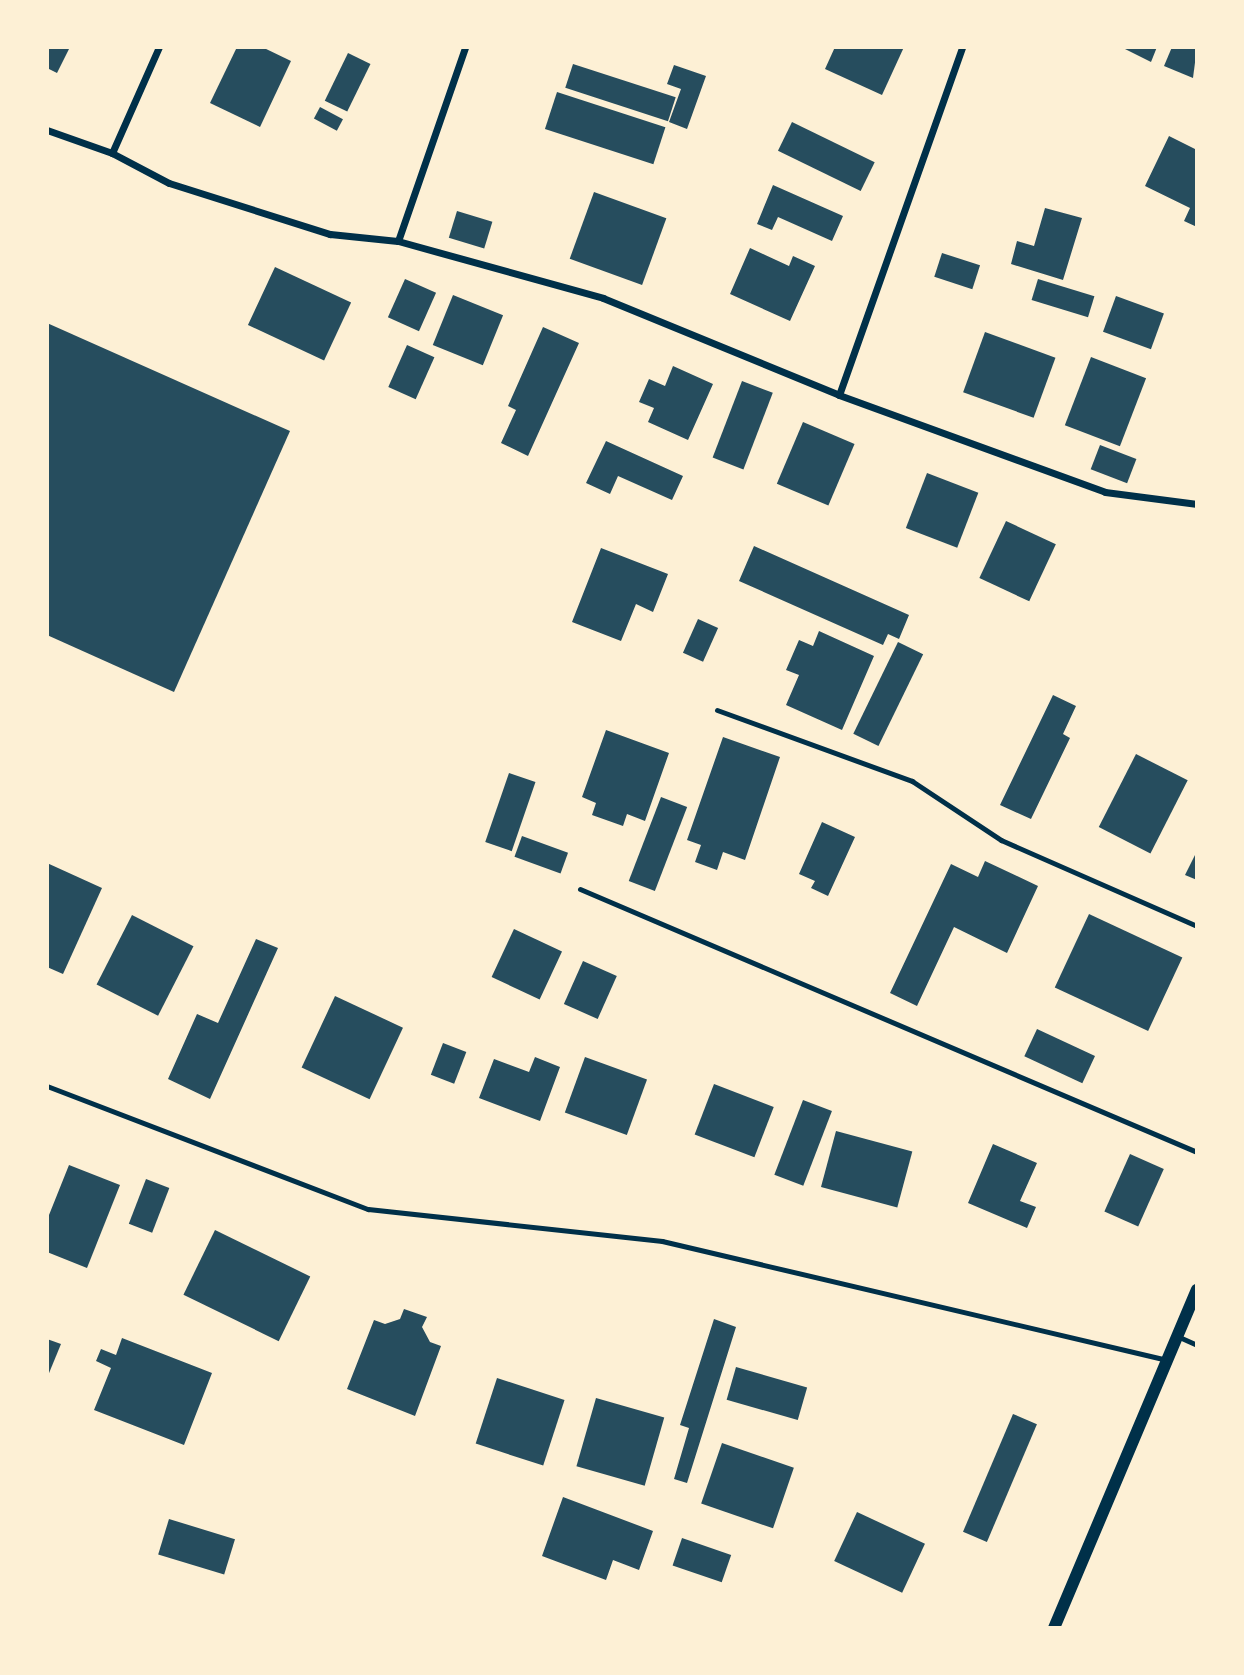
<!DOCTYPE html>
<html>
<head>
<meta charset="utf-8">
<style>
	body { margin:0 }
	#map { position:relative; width:1244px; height:1675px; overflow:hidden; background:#fdf0d5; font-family:Roboto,sans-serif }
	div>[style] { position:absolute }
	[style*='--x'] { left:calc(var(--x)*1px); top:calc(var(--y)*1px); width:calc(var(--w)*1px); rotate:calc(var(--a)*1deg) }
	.building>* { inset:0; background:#264d5e; transform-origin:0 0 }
	.service>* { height:5px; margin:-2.5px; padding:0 2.5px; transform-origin:2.5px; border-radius:2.5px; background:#003049 }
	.minor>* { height:7px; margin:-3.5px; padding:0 3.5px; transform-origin:3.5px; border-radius:3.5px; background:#003049 }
	.tertiary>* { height:12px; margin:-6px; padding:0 6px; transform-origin:6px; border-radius:6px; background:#003049 }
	span { translate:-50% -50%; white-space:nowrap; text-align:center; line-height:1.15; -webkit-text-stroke:5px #fdf0d5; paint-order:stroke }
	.frame { position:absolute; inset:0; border:49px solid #fdf0d5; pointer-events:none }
</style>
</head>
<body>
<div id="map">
	<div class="building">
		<i style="clip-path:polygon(47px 47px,70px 47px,57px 73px,47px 68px)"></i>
		<i style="clip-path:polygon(237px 47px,262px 47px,291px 61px,260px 127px,210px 103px)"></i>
		<i style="clip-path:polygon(835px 47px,904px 47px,882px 95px,825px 69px)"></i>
		<i style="clip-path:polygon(1121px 47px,1157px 47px,1151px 62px)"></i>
		<i style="clip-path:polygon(1172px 47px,1197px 47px,1193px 78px,1164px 66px)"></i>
		<i style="left:348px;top:53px;width:25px;height:53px;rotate:26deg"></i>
		<i style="left:573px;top:64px;width:108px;height:25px;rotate:18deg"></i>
		<i style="clip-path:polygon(674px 65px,706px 76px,687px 129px,669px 122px,681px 89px,667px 84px)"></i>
		<i style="left:557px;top:92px;width:114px;height:39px;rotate:18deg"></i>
		<i style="left:320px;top:107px;width:26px;height:13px;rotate:28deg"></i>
		<i style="left:792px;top:122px;width:92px;height:32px;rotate:26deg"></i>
		<i style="clip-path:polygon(1169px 136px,1197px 150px,1197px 227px,1184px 221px,1190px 208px,1145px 186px)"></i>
		<i style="clip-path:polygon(773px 185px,843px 216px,832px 241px,778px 217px,772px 230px,757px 224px)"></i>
		<i style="left:594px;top:192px;width:77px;height:71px;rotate:20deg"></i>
		<i style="clip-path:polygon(1045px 208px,1082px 218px,1063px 280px,1011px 264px,1017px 241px,1034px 246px)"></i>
		<i style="left:457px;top:211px;width:37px;height:28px;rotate:17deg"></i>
		<i style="clip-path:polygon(750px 248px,789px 266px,793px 256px,815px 266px,790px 321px,730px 294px)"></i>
		<i style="left:942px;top:253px;width:40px;height:25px;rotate:18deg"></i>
		<i style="left:275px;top:267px;width:84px;height:64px;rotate:25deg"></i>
		<i style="left:405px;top:279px;width:34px;height:42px;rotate:24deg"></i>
		<i style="left:1038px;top:279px;width:59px;height:22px;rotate:17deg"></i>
		<i style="left:453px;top:295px;width:54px;height:54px;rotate:22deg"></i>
		<i style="left:1116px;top:296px;width:51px;height:38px;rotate:20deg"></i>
		<i style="clip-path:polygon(47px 323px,290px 431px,174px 692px,47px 635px)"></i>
		<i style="clip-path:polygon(543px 327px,579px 343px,528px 456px,501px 443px,516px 410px,508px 406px)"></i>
		<i style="left:985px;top:332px;width:75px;height:64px;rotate:20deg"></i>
		<i style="left:407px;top:345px;width:30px;height:46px;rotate:24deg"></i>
		<i style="left:1091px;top:357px;width:59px;height:73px;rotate:21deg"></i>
		<i style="clip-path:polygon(673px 366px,713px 384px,688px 440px,648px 422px,654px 408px,639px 402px,649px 379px,665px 386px)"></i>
		<i style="left:742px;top:381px;width:33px;height:82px;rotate:21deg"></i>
		<i style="left:803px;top:422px;width:56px;height:67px;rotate:23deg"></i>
		<i style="clip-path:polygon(606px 441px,683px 476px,672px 500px,618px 476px,610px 494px,586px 483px)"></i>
		<i style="left:1100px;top:445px;width:39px;height:26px;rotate:21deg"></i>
		<i style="left:927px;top:473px;width:55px;height:59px;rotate:21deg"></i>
		<i style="left:1006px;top:521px;width:55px;height:63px;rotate:25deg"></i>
		<i style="clip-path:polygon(754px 546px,909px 615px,899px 639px,888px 634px,883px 645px,739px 581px)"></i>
		<i style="clip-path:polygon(601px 548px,668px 574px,653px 612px,636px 604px,621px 641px,572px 622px)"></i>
		<i style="left:698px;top:619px;width:22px;height:37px;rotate:24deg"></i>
		<i style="clip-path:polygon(819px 631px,874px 656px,842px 730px,786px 705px,799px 675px,786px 670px,799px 640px,813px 646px)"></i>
		<i style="left:898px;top:642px;width:28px;height:102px;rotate:26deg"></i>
		<i style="clip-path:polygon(1053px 695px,1076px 706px,1063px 734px,1070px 738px,1031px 819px,1000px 805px)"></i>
		<i style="clip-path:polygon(606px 730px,669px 753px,645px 821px,627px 814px,623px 826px,592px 815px,596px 803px,582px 797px)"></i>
		<i style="clip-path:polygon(723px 737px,780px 757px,745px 860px,723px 852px,717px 870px,695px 862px,701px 845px,687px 840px)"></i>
		<i style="left:1136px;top:754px;width:58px;height:82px;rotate:27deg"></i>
		<i style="left:509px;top:773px;width:28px;height:73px;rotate:19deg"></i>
		<i style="left:661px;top:797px;width:28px;height:90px;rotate:21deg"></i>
		<i style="clip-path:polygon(822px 822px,855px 837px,828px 896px,811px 888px,815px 881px,799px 874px)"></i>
		<i style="left:522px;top:836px;width:49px;height:22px;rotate:20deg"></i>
		<i style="clip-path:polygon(1197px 851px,1197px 880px,1185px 875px)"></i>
		<i style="clip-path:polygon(985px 861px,1038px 886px,1007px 953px,954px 927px,917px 1006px,890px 993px,951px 864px,978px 877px)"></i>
		<i style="clip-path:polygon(47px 863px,102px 888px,63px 974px,47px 967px)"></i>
		<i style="left:1089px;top:914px;width:103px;height:81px;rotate:25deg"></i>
		<i style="left:132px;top:915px;width:69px;height:78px;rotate:27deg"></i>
		<i style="left:514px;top:929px;width:53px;height:53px;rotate:25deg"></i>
		<i style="clip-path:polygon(256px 939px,278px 948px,210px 1099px,168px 1079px,197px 1014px,218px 1023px)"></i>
		<i style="left:583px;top:961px;width:37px;height:47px;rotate:24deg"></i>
		<i style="left:335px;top:996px;width:75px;height:79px;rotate:25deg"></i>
		<i style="left:1037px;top:1029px;width:64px;height:30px;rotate:25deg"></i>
		<i style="left:443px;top:1043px;width:25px;height:34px;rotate:21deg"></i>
		<i style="clip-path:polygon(535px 1057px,560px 1067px,540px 1121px,479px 1098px,494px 1059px,529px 1072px)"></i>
		<i style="left:585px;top:1057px;width:66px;height:59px;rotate:20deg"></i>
		<i style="left:714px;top:1084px;width:64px;height:54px;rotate:21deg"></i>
		<i style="left:803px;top:1100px;width:31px;height:80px;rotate:21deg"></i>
		<i style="left:836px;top:1131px;width:79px;height:58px;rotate:15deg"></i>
		<i style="clip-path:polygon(993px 1144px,1037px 1163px,1020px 1201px,1036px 1207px,1027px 1228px,968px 1203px)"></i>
		<i style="left:1130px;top:1154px;width:37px;height:63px;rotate:24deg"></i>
		<i style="clip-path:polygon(69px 1165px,120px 1185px,87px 1268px,47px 1252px,47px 1220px)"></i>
		<i style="left:146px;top:1179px;width:25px;height:48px;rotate:21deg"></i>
		<i style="left:215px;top:1230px;width:106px;height:72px;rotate:26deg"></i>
		<i style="clip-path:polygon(404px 1309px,427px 1317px,422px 1327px,430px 1342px,441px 1346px,415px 1416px,347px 1389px,374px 1320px,385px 1324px,400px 1319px)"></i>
		<i style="clip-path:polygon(714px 1319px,736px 1327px,687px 1483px,674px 1479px,689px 1428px,680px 1425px)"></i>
		<i style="clip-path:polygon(122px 1338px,212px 1373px,184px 1445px,94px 1410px,111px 1368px,96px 1361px,101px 1349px,116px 1355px)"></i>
		<i style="clip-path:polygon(47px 1339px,61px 1344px,47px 1378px)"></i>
		<i style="left:736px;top:1367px;width:74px;height:34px;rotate:16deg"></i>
		<i style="left:497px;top:1378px;width:71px;height:69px;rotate:18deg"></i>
		<i style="left:596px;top:1398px;width:71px;height:71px;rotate:16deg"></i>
		<i style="left:1013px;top:1414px;width:26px;height:128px;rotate:23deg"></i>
		<i style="left:722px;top:1443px;width:76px;height:64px;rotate:19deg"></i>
		<i style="clip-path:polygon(563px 1497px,653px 1531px,639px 1570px,613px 1560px,606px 1580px,542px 1556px)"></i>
		<i style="left:857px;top:1512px;width:75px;height:54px;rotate:25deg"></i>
		<i style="left:169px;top:1519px;width:69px;height:37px;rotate:17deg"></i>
		<i style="left:682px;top:1538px;width:52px;height:29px;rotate:19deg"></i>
	</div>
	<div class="service">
		<i style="--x:717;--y:710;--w:208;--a:20"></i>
		<i style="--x:912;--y:781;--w:107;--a:33.5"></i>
		<i style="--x:1001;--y:840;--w:214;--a:23.7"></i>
		<i style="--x:580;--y:889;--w:671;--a:23.09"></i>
		<i style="--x:47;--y:1086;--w:344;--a:21"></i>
		<i style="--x:368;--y:1209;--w:296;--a:6.2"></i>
		<i style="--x:662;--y:1241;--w:519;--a:13.26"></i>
		<i style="--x:1177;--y:1336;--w:22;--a:24"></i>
	</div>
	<div class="minor">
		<i style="--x:47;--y:130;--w:69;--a:19.5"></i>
		<i style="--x:112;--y:153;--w:64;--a:27.8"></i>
		<i style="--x:169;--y:183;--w:169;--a:17.6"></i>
		<i style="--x:330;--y:234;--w:68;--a:5.9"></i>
		<i style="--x:398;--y:241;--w:213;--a:15.5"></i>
		<i style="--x:603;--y:298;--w:255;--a:22.3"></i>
		<i style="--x:839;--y:395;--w:283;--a:20"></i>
		<i style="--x:1105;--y:492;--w:93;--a:7.4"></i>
		<i style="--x:112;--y:153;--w:116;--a:-66.1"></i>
		<i style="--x:398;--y:241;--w:205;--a:-70.9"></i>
		<i style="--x:839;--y:395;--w:369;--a:-70.5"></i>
	</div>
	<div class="tertiary">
		<i style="--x:1054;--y:1628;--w:367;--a:-67.1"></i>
	</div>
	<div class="frame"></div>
</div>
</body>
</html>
